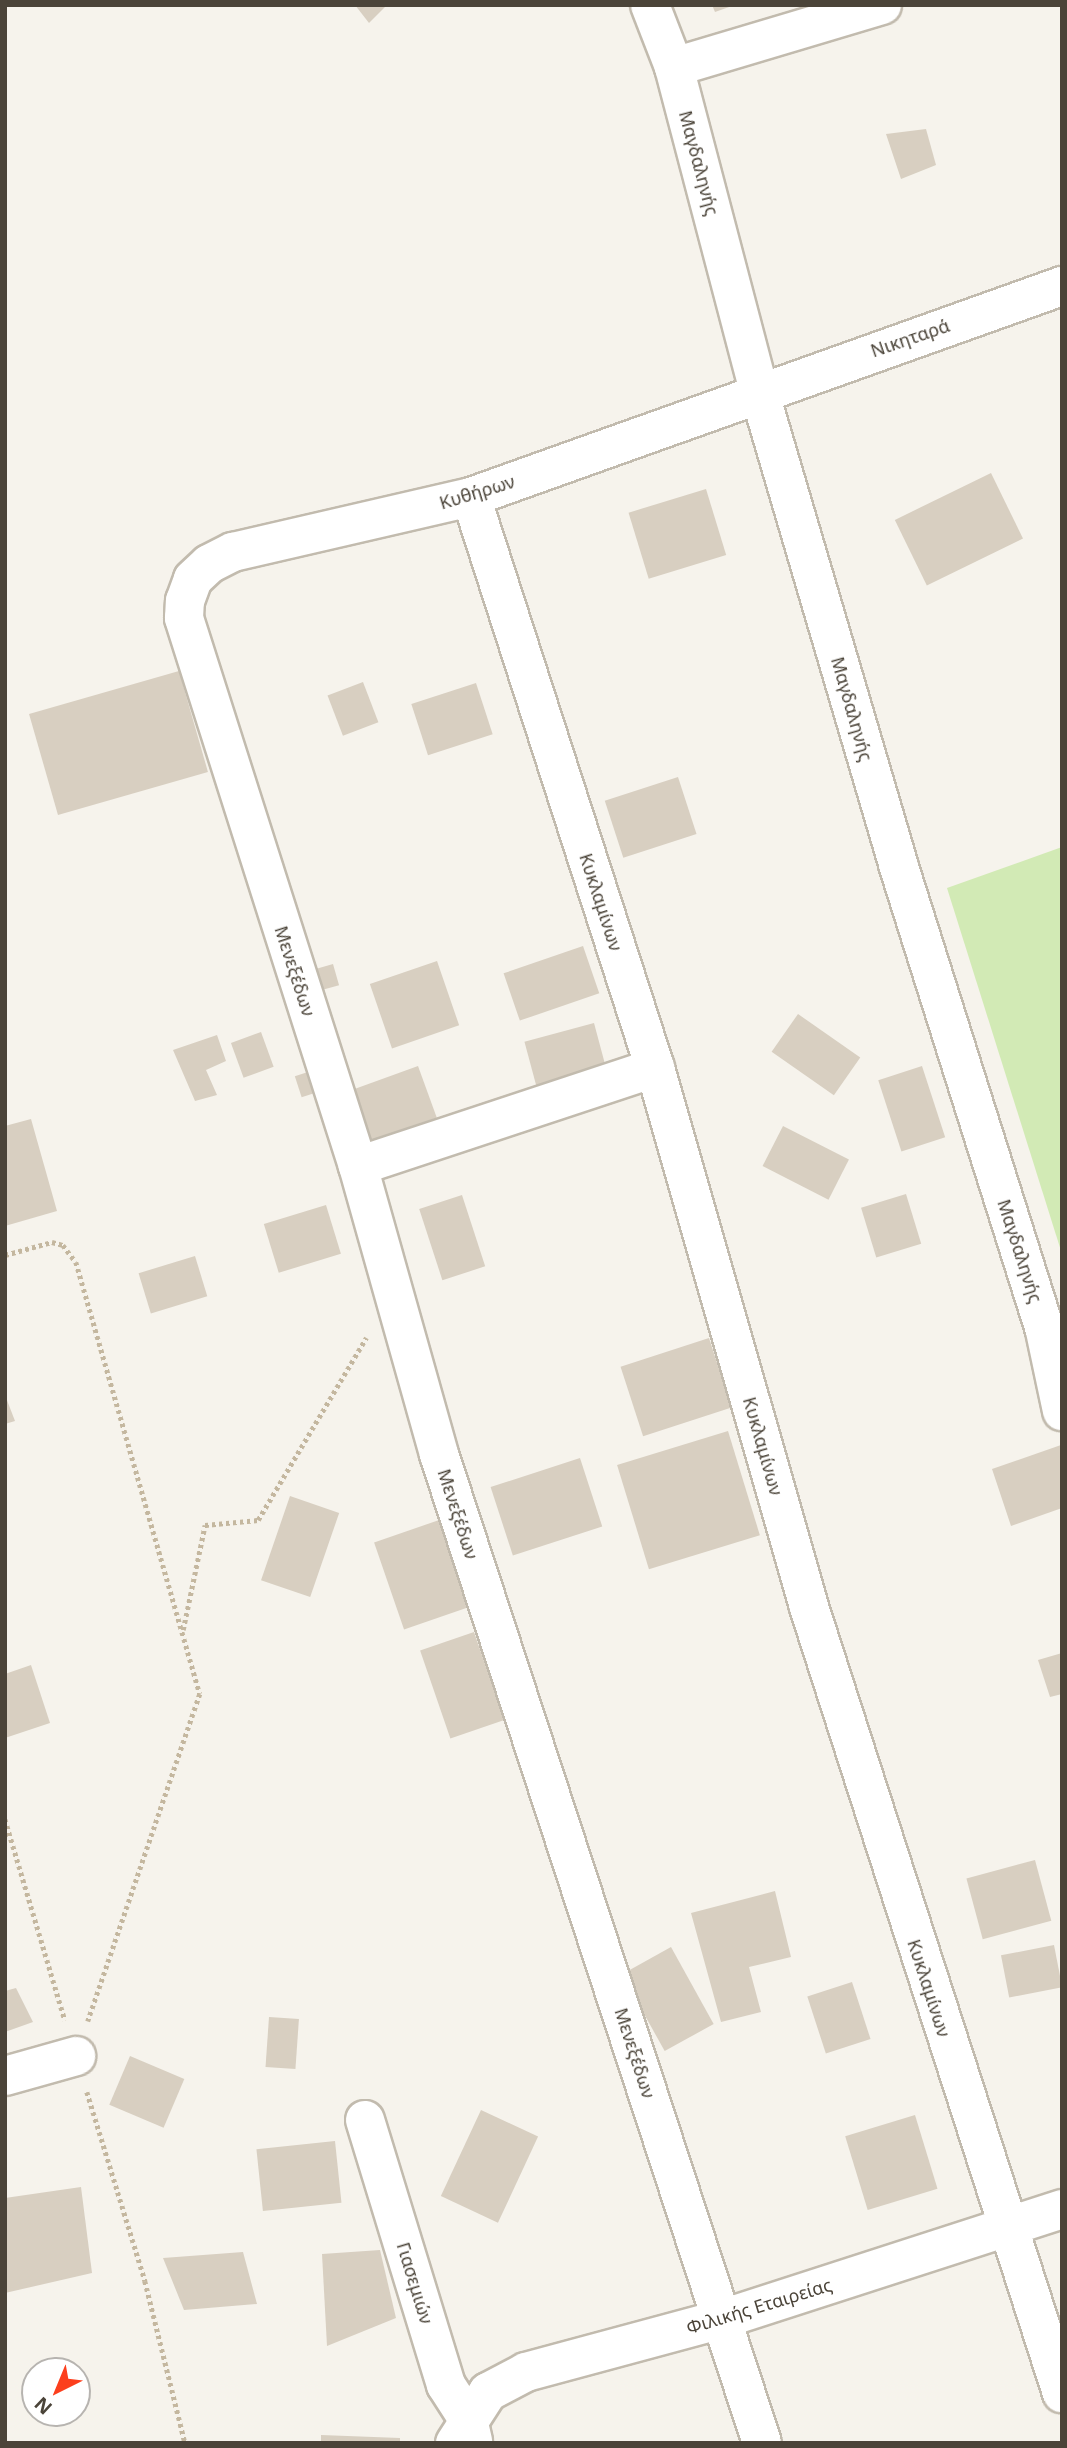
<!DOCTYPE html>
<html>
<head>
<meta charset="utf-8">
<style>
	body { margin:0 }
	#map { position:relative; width:1067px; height:2448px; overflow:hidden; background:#f6f3ec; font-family:"Noto Sans",sans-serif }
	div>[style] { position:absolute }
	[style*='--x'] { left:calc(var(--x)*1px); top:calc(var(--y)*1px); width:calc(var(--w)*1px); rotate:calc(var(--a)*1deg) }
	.green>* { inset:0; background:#d2eab5 }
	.building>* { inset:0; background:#d8cfc1; transform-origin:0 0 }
	.path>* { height:4.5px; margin-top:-2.25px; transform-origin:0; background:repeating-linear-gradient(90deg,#c4b79f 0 3.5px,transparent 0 7px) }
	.roads { filter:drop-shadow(2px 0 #c2bbae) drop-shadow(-2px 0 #c2bbae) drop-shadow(0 2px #c2bbae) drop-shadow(0 -2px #c2bbae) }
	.street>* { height:38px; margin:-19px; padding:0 19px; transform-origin:19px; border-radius:19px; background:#fff }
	span { translate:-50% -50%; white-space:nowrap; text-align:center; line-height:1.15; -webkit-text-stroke:6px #fff; paint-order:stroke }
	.street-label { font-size:18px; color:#4b4439 }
	.frame { position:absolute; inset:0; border:7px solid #4b4439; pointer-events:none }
	.north { position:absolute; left:21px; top:2357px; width:70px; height:70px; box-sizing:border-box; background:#fff; border:2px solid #b7b4b0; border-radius:50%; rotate:223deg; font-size:19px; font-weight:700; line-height:28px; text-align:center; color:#4b4439 }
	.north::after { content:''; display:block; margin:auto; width:24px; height:32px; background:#fc3f1d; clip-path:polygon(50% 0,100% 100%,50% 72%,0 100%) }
</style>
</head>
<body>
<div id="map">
	<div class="green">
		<i style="clip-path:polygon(1062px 847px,1062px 1254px,947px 888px)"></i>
	</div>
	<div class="building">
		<i style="clip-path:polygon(355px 5px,387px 5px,369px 23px)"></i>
		<i style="clip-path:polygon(712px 5px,732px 5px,732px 6px,715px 12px)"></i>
		<i style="clip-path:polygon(926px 129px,936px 165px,901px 179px,886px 134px)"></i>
		<i style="left:991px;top:473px;width:73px;height:107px;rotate:64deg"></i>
		<i style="left:706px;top:489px;width:69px;height:81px;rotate:73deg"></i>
		<i style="left:179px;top:671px;width:105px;height:156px;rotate:74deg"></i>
		<i style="left:363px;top:682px;width:43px;height:38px;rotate:69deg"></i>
		<i style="left:476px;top:683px;width:54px;height:68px;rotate:72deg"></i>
		<i style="left:678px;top:777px;width:60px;height:77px;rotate:72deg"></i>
		<i style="left:583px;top:946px;width:50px;height:84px;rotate:71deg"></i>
		<i style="left:437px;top:961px;width:68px;height:71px;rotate:71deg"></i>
		<i style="left:333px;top:964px;width:22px;height:18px;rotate:74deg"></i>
		<i style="left:798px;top:1014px;width:76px;height:46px;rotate:35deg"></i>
		<i style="left:594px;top:1023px;width:46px;height:72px;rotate:75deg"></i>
		<i style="left:261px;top:1032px;width:37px;height:32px;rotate:70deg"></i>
		<i style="clip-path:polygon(217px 1035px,226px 1061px,206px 1070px,217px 1095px,195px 1101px,173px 1050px)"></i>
		<i style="left:418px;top:1066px;width:55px;height:69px;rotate:70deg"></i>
		<i style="left:922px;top:1066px;width:75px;height:46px;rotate:72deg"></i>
		<i style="left:311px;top:1071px;width:22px;height:17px;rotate:72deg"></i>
		<i style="clip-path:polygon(31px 1119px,57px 1211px,5px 1226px,5px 1126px)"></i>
		<i style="left:783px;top:1126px;width:74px;height:45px;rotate:27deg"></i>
		<i style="left:906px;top:1194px;width:52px;height:47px;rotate:73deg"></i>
		<i style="left:462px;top:1195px;width:75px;height:45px;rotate:72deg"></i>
		<i style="left:326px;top:1205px;width:51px;height:65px;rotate:73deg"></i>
		<i style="left:195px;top:1256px;width:42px;height:59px;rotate:73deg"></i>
		<i style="left:709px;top:1338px;width:73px;height:93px;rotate:72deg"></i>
		<i style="clip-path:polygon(5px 1395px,15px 1421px,5px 1424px)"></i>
		<i style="left:728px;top:1431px;width:109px;height:116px;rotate:73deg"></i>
		<i style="clip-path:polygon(1061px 1445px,1062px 1508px,1011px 1526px,992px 1469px)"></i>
		<i style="left:580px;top:1458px;width:72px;height:94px;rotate:72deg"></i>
		<i style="left:290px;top:1496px;width:52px;height:89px;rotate:19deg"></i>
		<i style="left:445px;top:1518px;width:92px;height:75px;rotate:71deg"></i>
		<i style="left:474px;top:1632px;width:93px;height:57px;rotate:71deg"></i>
		<i style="clip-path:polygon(1062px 1653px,1062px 1694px,1050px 1697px,1038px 1660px)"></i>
		<i style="clip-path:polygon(31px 1665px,50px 1723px,5px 1738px,5px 1674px)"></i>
		<i style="left:1035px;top:1860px;width:63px;height:71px;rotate:75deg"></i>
		<i style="clip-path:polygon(775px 1891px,791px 1957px,749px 1967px,761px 2012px,721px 2022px,691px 1913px)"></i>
		<i style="left:1054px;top:1945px;width:43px;height:54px;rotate:79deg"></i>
		<i style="left:671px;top:1947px;width:88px;height:56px;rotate:61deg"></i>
		<i style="left:852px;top:1982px;width:60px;height:47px;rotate:72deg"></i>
		<i style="clip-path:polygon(16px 1988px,33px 2022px,5px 2032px,5px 1991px)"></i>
		<i style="left:269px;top:2017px;width:30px;height:50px;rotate:4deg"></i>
		<i style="left:130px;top:2056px;width:59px;height:53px;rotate:23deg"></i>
		<i style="left:481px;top:2110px;width:63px;height:95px;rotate:25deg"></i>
		<i style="left:915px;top:2115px;width:77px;height:73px;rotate:73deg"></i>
		<i style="left:335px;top:2141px;width:62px;height:79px;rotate:84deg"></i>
		<i style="clip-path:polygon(81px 2187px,92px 2273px,5px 2293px,5px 2198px)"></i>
		<i style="clip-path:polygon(380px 2250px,396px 2318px,327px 2346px,322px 2254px)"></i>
		<i style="clip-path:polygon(243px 2252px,257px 2304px,184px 2310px,163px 2258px)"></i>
		<i style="clip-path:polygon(321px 2435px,400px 2438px,400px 2443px,321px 2443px)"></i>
	</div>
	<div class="path">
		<i style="--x:5;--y:1255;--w:49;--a:-15.5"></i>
		<i style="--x:52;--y:1242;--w:11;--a:15"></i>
		<i style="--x:63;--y:1245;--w:21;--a:53"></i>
		<i style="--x:76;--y:1262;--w:449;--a:74"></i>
		<i style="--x:200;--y:1694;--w:346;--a:108.9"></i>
		<i style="--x:183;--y:1630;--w:107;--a:-78.2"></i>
		<i style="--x:205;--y:1525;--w:53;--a:-5.4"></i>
		<i style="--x:258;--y:1520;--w:212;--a:-59.3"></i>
		<i style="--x:5;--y:1819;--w:210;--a:73.4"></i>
		<i style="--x:87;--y:2092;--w:198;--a:72.9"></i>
		<i style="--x:145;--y:2281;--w:167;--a:76.1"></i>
	</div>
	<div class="roads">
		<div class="street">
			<i style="--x:650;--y:5;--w:66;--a:68.8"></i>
			<i style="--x:674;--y:67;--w:335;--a:75.3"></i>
			<i style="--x:759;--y:391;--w:493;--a:73.6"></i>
			<i style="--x:898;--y:864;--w:490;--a:72.5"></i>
			<i style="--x:1045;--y:1331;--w:82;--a:78"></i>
			<i style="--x:674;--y:67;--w:217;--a:-16.6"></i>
			<i style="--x:471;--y:497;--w:600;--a:72.14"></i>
			<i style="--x:655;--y:1068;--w:561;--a:74.05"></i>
			<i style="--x:809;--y:1607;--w:826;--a:72.16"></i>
			<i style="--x:358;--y:1166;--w:313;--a:-18.3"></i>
			<i style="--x:5;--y:2076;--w:74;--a:-15.7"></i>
			<i style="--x:365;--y:2120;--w:277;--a:73"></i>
			<i style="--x:446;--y:2385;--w:40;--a:57.1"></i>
			<i style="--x:468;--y:2419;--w:23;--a:77"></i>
			<i style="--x:455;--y:2443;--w:61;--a:-57.1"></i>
			<i style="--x:488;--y:2392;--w:43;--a:-27.8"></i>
			<i style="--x:526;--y:2372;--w:203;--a:-15.1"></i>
			<i style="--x:722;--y:2319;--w:357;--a:-17.9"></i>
			<i style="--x:762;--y:2443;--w:1040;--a:-108.09"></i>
			<i style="--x:439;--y:1454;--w:299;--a:-105.7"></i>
			<i style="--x:358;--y:1166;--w:575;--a:-107.62"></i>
			<i style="--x:184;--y:618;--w:17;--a:-87"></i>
			<i style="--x:185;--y:601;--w:23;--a:-70"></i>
			<i style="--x:193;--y:579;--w:22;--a:-43"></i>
			<i style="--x:209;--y:564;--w:27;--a:-27"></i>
			<i style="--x:233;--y:552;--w:244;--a:-13"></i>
			<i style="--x:471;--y:497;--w:628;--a:-19.65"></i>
		</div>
	</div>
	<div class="street-label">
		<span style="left:699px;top:163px;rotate:75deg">Μαγδαληνής</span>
		<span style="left:910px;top:338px;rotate:-19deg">Νικηταρά</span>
		<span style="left:477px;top:492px;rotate:-17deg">Κυθήρων</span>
		<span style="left:852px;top:709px;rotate:74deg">Μαγδαληνής</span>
		<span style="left:601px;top:902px;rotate:72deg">Κυκλαμίνων</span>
		<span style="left:295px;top:971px;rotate:72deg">Μενεξέδων</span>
		<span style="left:1020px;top:1251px;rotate:72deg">Μαγδαληνής</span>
		<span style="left:763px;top:1446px;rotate:74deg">Κυκλαμίνων</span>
		<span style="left:458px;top:1514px;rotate:72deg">Μενεξέδων</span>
		<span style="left:929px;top:1988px;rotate:72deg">Κυκλαμίνων</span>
		<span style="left:635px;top:2053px;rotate:72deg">Μενεξέδων</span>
		<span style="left:415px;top:2283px;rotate:73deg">Γιασεμιών</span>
		<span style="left:759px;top:2306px;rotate:-17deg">Φιλικής Εταιρείας</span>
	</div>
	<div class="frame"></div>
	<div class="north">N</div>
</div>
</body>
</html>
